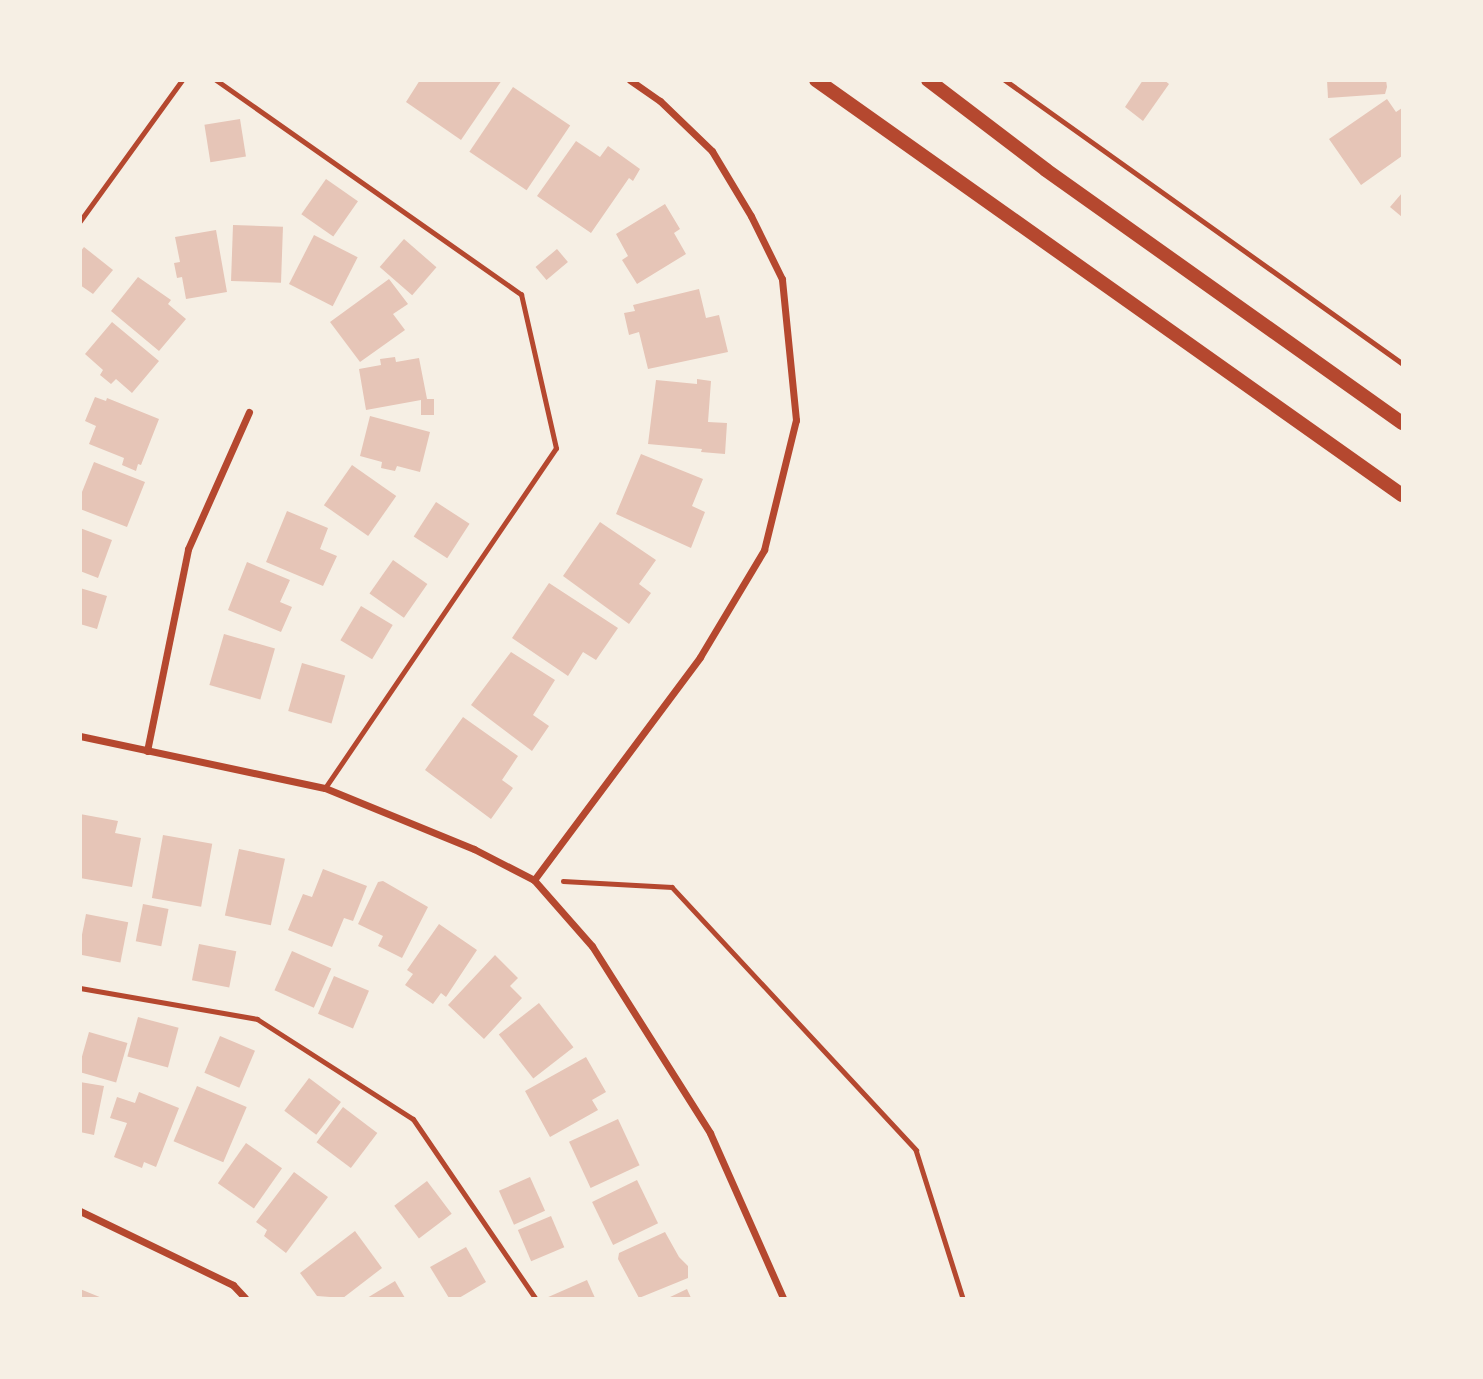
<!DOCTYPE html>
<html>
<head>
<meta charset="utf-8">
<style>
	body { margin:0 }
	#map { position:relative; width:1483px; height:1379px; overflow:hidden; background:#f6efe4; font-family:"DM Sans",sans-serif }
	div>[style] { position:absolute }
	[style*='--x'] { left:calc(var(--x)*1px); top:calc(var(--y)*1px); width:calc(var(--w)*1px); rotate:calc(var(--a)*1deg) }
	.building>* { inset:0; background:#e6c5b7; transform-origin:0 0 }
	.path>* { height:4.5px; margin:-2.25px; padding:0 2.25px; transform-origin:2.25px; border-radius:2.25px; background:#b5482f }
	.service>* { height:5px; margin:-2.5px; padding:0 2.5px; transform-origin:2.5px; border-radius:2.5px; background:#b5482f }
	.minor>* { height:7px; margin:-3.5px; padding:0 3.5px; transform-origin:3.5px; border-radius:3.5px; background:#b5482f }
	.secondary>* { height:14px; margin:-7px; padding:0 7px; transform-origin:7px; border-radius:7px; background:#b5482f }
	span { translate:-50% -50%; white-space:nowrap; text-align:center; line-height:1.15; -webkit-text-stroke:6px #f6efe4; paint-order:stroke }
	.frame { position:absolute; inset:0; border:82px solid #f6efe4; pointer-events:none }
</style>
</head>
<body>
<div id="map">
	<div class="building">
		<i style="clip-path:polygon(420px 80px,502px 80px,461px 140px,406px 102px)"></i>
		<i style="clip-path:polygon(1143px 80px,1164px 80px,1169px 84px,1143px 121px,1125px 107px)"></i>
		<i style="clip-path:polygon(1327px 80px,1386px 80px,1387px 87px,1385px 94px,1328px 98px)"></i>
		<i style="left:513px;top:87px;width:69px;height:78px;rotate:34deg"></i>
		<i style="clip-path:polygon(1387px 99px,1396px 112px,1402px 108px,1402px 156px,1361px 185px,1329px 139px)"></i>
		<i style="left:240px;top:119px;width:38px;height:36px;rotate:81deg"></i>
		<i style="clip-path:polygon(576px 141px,600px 157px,608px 146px,640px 169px,633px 181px,629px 178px,591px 233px,537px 196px)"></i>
		<i style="left:326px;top:179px;width:39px;height:43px;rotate:35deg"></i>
		<i style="clip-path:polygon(1402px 193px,1402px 217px,1390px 207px)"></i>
		<i style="clip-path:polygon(665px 204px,680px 229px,674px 233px,686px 254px,637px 284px,622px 260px,628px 256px,616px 234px)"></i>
		<i style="left:233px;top:225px;width:50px;height:56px;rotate:2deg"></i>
		<i style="clip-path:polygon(216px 230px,227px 292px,186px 299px,182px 277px,177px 278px,174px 263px,180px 262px,175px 237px)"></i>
		<i style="left:314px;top:235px;width:49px;height:55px;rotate:27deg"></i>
		<i style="left:404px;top:239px;width:43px;height:37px;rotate:41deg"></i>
		<i style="clip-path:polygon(84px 247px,113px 270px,93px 294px,80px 285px,80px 252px)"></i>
		<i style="left:557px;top:249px;width:17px;height:28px;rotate:50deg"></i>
		<i style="clip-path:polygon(138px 277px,171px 300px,168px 304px,186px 319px,159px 351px,111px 311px)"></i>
		<i style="clip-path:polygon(389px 279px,408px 304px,393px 314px,405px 330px,360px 362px,330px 322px)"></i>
		<i style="clip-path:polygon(699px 289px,706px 318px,719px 315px,728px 352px,648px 369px,639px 332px,629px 335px,624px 313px,635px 311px,633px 305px)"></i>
		<i style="clip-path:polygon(112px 322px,159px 361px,132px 393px,116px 379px,111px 384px,100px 375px,103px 370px,85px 354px)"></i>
		<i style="clip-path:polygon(395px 357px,396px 362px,419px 358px,427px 399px,434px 399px,434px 415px,421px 415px,421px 400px,366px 410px,359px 369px,381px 365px,380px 359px)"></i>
		<i style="clip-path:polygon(697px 379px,711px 381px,708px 422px,727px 423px,725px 454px,701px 452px,702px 449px,648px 444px,656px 380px,697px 384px)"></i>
		<i style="clip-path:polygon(95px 397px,106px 401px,107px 398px,159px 419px,141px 465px,138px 464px,136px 471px,122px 465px,124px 458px,89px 444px,96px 426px,85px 421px)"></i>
		<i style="clip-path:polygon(370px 416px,430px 432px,420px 472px,397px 466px,395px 471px,381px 468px,382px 462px,360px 456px)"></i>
		<i style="clip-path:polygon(641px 454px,703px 479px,692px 506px,705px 512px,691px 548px,616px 514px)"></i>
		<i style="clip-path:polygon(94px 462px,145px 482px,127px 527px,80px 509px,80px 497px)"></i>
		<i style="left:352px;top:465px;width:54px;height:49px;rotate:35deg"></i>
		<i style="left:436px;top:502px;width:40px;height:41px;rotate:33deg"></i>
		<i style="clip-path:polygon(287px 511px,328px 528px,320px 549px,337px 556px,323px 586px,266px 562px)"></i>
		<i style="clip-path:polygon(600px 522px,656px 560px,639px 584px,651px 593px,629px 624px,563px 576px)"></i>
		<i style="clip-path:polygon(80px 528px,112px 540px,98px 578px,80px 571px)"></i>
		<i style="left:393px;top:560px;width:42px;height:41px;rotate:35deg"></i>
		<i style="clip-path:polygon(247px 562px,290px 580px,280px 602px,292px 607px,281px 632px,228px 610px)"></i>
		<i style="clip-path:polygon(549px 583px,618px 628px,596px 660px,583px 652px,568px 676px,512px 638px)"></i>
		<i style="clip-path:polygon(80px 588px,107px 596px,97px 629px,80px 624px)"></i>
		<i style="left:361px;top:606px;width:37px;height:40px;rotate:31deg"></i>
		<i style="left:224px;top:634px;width:53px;height:53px;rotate:16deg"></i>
		<i style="clip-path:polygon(511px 652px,555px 680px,533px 715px,549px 726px,532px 751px,471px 705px)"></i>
		<i style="left:302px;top:663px;width:45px;height:50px;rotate:16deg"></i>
		<i style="clip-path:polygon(463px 717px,518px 756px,502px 780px,513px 788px,491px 819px,425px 770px)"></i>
		<i style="clip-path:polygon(80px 814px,118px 821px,115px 833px,141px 838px,132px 887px,80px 878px)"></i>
		<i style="left:163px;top:835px;width:50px;height:64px;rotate:10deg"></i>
		<i style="left:239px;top:849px;width:47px;height:68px;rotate:12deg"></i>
		<i style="clip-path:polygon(323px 869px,367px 886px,353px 921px,344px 918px,332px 947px,288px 930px,303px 894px,312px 897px)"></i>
		<i style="clip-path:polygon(383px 881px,428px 907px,402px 958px,378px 946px,383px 936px,358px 924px,378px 882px)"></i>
		<i style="left:143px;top:904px;width:26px;height:38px;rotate:11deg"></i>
		<i style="left:86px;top:914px;width:43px;height:41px;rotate:11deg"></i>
		<i style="clip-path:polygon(439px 924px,477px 950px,446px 997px,441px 993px,433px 1004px,405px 985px,413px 974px,407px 970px)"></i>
		<i style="left:199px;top:944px;width:38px;height:37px;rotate:11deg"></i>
		<i style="left:292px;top:951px;width:43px;height:43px;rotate:24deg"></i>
		<i style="clip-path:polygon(495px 955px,518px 978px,510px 986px,522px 998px,484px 1039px,448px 1005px)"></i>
		<i style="left:334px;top:976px;width:38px;height:41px;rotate:23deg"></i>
		<i style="left:539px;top:1003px;width:56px;height:51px;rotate:52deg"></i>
		<i style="left:138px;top:1017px;width:42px;height:41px;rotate:15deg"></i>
		<i style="left:89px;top:1032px;width:40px;height:41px;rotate:16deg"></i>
		<i style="left:220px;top:1036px;width:38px;height:40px;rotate:23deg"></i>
		<i style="clip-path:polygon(586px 1057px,606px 1092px,592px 1100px,598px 1110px,550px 1137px,525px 1091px)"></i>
		<i style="left:309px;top:1078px;width:40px;height:41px;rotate:37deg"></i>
		<i style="clip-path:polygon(80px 1082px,104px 1086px,94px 1135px,80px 1132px)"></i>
		<i style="left:197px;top:1086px;width:54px;height:60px;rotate:23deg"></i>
		<i style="clip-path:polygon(139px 1092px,179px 1108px,156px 1167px,144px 1162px,142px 1168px,114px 1157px,127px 1123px,110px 1118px,117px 1097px,135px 1103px)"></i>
		<i style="left:343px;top:1107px;width:43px;height:44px;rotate:37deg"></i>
		<i style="left:618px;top:1119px;width:51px;height:54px;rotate:65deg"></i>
		<i style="left:246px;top:1143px;width:44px;height:49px;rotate:35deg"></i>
		<i style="clip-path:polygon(294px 1172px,328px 1197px,286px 1253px,264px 1236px,267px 1230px,256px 1222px)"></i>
		<i style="left:530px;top:1177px;width:37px;height:34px;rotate:66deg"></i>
		<i style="left:637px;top:1180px;width:48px;height:50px;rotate:64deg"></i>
		<i style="left:427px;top:1181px;width:41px;height:41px;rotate:53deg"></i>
		<i style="left:551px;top:1216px;width:34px;height:36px;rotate:67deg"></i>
		<i style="clip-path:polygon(355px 1231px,382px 1268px,343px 1298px,317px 1296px,300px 1273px)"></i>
		<i style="clip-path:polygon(665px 1232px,679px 1257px,688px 1266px,688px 1278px,639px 1298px,618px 1259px,619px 1253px)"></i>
		<i style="clip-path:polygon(466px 1247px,486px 1282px,459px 1298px,449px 1298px,430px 1267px)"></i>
		<i style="clip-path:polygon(587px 1280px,595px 1298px,546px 1298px)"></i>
		<i style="clip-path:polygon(395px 1281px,405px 1298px,367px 1298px)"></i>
		<i style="clip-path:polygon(80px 1289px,102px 1298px,80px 1298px)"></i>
		<i style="clip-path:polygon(687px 1289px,691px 1298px,668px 1298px)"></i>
	</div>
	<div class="path">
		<i style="--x:1005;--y:80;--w:488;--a:35.5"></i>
		<i style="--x:563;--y:881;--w:109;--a:3.2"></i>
		<i style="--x:672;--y:887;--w:359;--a:47.1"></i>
		<i style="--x:916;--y:1150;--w:155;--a:72.4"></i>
	</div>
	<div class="service">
		<i style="--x:216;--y:80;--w:373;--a:35.1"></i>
		<i style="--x:521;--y:294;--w:158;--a:77.2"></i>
		<i style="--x:556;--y:448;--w:411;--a:124.2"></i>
		<i style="--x:80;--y:221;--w:174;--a:-54.1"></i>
		<i style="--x:80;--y:988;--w:180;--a:9.9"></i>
		<i style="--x:257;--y:1019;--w:185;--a:32.7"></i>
		<i style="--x:413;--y:1119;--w:217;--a:55.7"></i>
	</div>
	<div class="minor">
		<i style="--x:80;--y:736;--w:250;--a:12"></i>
		<i style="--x:325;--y:788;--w:161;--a:22.3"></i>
		<i style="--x:474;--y:849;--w:68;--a:27.3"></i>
		<i style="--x:534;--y:880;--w:88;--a:48.7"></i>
		<i style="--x:592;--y:946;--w:221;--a:57.7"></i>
		<i style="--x:710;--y:1133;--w:180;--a:66.1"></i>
		<i style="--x:147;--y:751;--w:206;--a:-78.5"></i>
		<i style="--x:188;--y:549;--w:150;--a:-66"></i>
		<i style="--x:534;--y:880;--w:278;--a:-53.3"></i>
		<i style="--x:700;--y:657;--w:125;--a:-59.1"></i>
		<i style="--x:764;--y:550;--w:134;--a:-76.2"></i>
		<i style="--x:796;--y:420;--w:142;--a:-95.7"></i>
		<i style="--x:782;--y:279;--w:70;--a:-116.2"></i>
		<i style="--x:751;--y:216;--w:76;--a:-121"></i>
		<i style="--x:712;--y:151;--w:72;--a:-136.1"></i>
		<i style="--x:660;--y:101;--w:37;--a:-145"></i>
		<i style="--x:80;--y:1211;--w:170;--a:25.8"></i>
		<i style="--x:233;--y:1285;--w:18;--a:47"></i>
	</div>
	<div class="secondary">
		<i style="--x:816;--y:80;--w:718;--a:35.31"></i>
		<i style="--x:928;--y:80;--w:148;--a:37.3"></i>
		<i style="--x:1046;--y:170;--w:437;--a:35.4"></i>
	</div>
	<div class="frame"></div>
</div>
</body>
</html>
